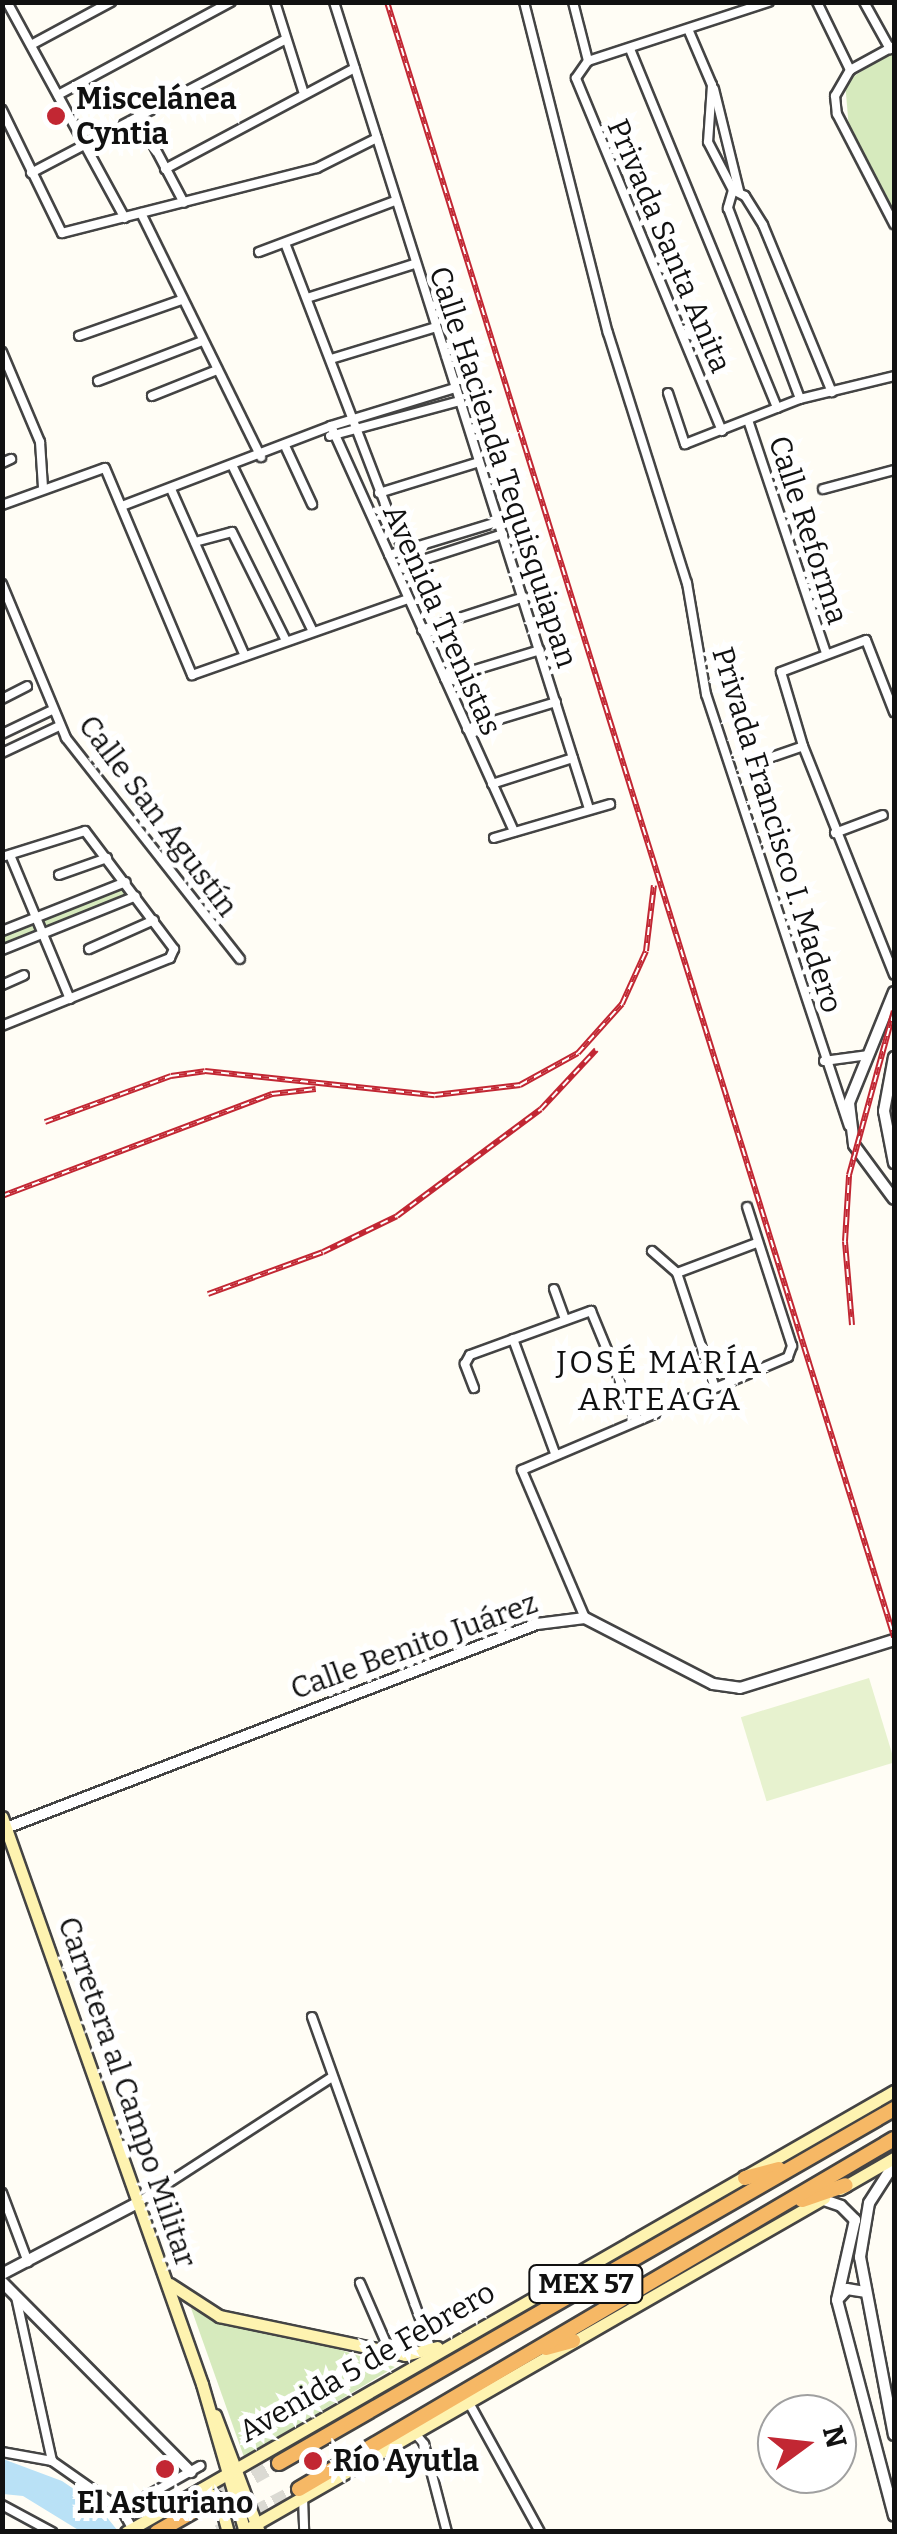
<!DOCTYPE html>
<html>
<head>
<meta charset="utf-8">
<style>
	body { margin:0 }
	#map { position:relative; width:897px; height:2534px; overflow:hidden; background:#fffdf5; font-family:Bitter,serif }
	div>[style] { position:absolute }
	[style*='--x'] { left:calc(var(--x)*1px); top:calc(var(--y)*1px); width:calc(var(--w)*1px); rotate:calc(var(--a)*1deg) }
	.green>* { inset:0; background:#d6eabd }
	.pitch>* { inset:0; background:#e7f2cf; transform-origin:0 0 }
	.water>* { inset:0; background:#b9e1f6 }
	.trunk-tunnel>* { height:14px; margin-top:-7px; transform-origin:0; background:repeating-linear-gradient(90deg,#dbdad3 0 14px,transparent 0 21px) }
	.roads { filter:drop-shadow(2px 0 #444) drop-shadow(-2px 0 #444) drop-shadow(0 2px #444) drop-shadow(0 -2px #444) }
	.minor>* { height:8px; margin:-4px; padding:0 4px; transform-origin:4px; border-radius:4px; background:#fff }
	.tertiary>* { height:10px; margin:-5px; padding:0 5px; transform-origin:5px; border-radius:5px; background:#fff }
	.secondary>* { height:11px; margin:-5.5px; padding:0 5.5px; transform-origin:5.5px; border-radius:5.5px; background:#fef3b0 }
	.trunk>* { height:14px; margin:-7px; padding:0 7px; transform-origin:7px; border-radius:7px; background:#f6b865 }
	.rail>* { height:6px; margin-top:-3px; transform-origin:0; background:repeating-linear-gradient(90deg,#fff 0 8px,#c22733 0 16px); box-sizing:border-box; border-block:2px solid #c22733 }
	.dots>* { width:28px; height:28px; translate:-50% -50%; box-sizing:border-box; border:5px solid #fff; border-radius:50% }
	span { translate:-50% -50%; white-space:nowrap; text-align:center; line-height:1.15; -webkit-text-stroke:10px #fff; paint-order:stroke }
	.shield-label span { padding:2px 8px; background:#fff; border:2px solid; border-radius:8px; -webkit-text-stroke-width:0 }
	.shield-label { font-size:28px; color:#111; font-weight:700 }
	.poi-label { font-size:30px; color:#111; font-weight:700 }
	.left { translate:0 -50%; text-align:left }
	.street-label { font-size:30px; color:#111 }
	.neighbourhood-label { font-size:32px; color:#111; letter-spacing:2.5px }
	.frame { position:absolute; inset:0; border:5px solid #111; pointer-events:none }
	.north { position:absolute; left:757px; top:2394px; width:100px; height:100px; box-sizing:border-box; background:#fff; border:2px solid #a0a0a0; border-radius:50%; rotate:75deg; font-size:28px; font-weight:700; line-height:40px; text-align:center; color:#111 }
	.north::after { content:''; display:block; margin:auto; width:35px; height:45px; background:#c22733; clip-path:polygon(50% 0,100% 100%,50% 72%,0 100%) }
</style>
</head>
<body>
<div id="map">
	<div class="green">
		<i style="clip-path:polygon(894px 50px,894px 211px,849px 129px,845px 82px)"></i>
		<i style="clip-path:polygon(125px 886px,130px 893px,3px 947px,3px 933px)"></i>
		<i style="clip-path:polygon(191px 2308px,248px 2321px,395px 2367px,244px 2457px)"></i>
	</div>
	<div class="pitch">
		<i style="left:869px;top:1678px;width:88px;height:134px;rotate:73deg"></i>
	</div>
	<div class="water">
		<i style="clip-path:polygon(3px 2459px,62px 2481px,96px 2504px,118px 2531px,80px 2531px,23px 2496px,3px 2494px)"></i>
	</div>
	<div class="trunk-tunnel">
		<i style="--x:199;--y:2508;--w:92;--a:-29.4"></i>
		<i style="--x:218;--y:2532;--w:92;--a:-28"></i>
	</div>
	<div class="roads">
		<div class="minor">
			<i style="--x:7;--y:2;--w:246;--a:61.4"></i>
			<i style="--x:275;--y:2;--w:96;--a:72.5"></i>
			<i style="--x:334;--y:2;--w:846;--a:72.46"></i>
			<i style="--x:524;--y:2;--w:341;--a:75.8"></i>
			<i style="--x:608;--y:333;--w:262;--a:72.5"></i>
			<i style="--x:687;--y:583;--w:113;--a:80.3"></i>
			<i style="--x:706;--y:694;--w:455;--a:71.7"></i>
			<i style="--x:573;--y:2;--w:61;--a:75.7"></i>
			<i style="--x:817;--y:2;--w:76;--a:64.1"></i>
			<i style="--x:864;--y:2;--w:54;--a:61"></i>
			<i style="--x:688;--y:29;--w:61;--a:66.8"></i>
			<i style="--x:712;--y:85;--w:57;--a:94"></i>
			<i style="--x:708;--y:142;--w:54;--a:62.5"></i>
			<i style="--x:733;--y:190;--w:13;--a:27"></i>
			<i style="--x:745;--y:196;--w:34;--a:58"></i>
			<i style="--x:763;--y:225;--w:181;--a:67.6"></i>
			<i style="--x:31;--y:45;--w:91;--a:-28.3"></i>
			<i style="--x:894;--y:46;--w:50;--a:151.4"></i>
			<i style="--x:850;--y:70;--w:30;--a:120"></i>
			<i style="--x:835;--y:96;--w:18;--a:84"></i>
			<i style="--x:837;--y:114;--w:124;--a:62.6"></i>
			<i style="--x:630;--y:49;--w:388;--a:67.7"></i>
			<i style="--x:714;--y:89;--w:105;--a:76.2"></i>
			<i style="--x:58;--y:95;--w:196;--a:-28.3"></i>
			<i style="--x:2;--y:110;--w:137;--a:64"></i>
			<i style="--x:62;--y:233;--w:263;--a:-14.3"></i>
			<i style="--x:317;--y:168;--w:67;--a:-26.6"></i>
			<i style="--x:138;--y:116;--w:98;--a:62.1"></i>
			<i style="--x:165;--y:169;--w:215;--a:-28"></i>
			<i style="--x:31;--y:173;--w:288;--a:-27.7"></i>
			<i style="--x:733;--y:190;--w:19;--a:106"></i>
			<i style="--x:728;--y:208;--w:204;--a:69.3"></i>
			<i style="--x:141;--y:213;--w:272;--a:63.8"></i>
			<i style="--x:285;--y:243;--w:344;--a:69"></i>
			<i style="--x:259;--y:252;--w:145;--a:-20.6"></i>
			<i style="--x:307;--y:298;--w:112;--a:-17.6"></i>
			<i style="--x:79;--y:336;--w:108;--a:-19.4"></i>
			<i style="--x:2;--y:352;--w:98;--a:67.1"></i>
			<i style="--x:40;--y:442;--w:45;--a:86.2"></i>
			<i style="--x:331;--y:359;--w:107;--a:-16.9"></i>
			<i style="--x:98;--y:381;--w:111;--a:-21"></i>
			<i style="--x:668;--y:393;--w:54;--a:71.6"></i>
			<i style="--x:685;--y:444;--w:123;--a:-21.4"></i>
			<i style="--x:800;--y:399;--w:97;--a:-13.7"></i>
			<i style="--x:152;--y:396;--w:70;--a:-21.8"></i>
			<i style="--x:748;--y:420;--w:246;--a:71.5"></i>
			<i style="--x:331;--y:426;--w:445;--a:65.7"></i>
			<i style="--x:722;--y:431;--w:382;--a:-112.5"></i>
			<i style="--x:576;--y:78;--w:21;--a:-55"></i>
			<i style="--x:588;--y:61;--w:190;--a:-18.1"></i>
			<i style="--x:330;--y:436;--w:131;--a:-15.1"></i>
			<i style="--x:286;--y:448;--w:62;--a:65.1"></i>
			<i style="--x:2;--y:463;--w:10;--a:-24"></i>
			<i style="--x:233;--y:467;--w:181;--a:64.1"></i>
			<i style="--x:171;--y:489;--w:180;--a:66.1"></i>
			<i style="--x:823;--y:489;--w:73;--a:-15"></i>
			<i style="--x:379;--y:493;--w:102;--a:-17.2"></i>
			<i style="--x:2;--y:505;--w:109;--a:-19.8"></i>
			<i style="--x:105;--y:468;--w:225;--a:67.2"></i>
			<i style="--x:192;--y:675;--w:229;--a:-19.4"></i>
			<i style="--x:122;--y:506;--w:224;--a:-20.9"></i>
			<i style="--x:331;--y:426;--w:127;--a:-17"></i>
			<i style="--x:195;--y:542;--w:38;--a:-15"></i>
			<i style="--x:232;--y:532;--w:119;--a:63.6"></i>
			<i style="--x:389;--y:555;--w:113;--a:-17"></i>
			<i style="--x:404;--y:566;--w:104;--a:-17.9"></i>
			<i style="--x:2;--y:584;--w:167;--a:67.4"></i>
			<i style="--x:66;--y:738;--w:281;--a:51.8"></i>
			<i style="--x:422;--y:630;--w:107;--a:-17.9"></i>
			<i style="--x:445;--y:679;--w:99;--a:-17"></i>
			<i style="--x:2;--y:699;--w:28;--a:-27"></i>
			<i style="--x:894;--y:712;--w:77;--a:-111.3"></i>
			<i style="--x:866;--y:640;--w:91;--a:159.4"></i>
			<i style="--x:781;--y:672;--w:77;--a:73.4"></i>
			<i style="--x:803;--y:746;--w:246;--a:68.3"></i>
			<i style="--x:467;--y:729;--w:93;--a:-16.9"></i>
			<i style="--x:2;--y:734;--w:55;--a:-25.6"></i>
			<i style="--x:2;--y:753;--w:63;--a:-25.3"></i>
			<i style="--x:769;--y:758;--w:36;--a:-19"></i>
			<i style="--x:492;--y:784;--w:85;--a:-17.8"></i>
			<i style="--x:835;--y:833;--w:51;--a:-20.6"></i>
			<i style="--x:494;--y:838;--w:121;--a:-16.3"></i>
			<i style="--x:10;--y:855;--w:156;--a:67.4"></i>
			<i style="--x:2;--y:857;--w:87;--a:-17.4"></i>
			<i style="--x:85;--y:831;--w:148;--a:53"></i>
			<i style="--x:174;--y:949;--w:10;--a:114"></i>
			<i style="--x:170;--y:958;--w:181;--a:158"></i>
			<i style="--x:59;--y:875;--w:51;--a:-19.5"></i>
			<i style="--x:2;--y:931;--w:133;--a:-21.6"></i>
			<i style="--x:89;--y:949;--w:71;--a:-24"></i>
			<i style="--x:2;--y:950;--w:144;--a:-21.9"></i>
			<i style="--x:2;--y:985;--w:24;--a:-24"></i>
			<i style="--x:824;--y:1061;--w:45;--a:-7.6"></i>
			<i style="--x:652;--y:1251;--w:33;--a:41"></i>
			<i style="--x:677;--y:1273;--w:121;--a:71.7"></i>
			<i style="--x:677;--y:1273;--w:85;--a:-20.6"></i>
			<i style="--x:554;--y:1289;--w:32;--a:70"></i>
			<i style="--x:513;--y:1339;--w:121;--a:69.8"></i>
			<i style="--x:474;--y:1388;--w:26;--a:-111"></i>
			<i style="--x:465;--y:1364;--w:10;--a:-61"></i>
			<i style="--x:470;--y:1355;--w:129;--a:-20"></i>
			<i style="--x:591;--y:1311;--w:118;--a:67.6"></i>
			<i style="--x:585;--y:1618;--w:161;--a:-113.1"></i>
			<i style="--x:522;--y:1470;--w:289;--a:-23"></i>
			<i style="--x:788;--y:1357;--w:12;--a:-70"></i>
			<i style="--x:792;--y:1346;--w:146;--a:-107.9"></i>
			<i style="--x:312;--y:2017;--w:353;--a:70.3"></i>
			<i style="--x:2;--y:2193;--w:74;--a:69.4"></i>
			<i style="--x:139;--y:2202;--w:229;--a:-32.9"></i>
			<i style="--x:360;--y:2283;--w:75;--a:66.5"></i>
			<i style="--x:16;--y:2297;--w:168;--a:77.6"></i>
			<i style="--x:468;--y:2401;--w:149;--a:61.2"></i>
			<i style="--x:414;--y:2432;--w:16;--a:50"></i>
			<i style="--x:424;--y:2444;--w:91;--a:75.4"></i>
			<i style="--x:2;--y:2452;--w:51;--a:10.2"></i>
			<i style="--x:52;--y:2461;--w:85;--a:35"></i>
			<i style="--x:122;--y:2510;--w:21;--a:61"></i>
			<i style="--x:303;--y:2497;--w:35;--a:88"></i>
			<i style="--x:2;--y:2505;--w:57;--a:28.4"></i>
			<i style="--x:122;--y:2510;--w:90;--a:-29.4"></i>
		</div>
		<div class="tertiary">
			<i style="--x:894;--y:992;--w:120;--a:112.1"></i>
			<i style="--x:849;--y:1103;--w:42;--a:83.2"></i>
			<i style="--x:854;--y:1145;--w:67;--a:53.5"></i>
			<i style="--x:894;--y:1057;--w:55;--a:100.5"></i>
			<i style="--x:884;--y:1111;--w:53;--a:79.1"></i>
			<i style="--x:6;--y:1828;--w:569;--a:-21.02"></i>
			<i style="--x:537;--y:1624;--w:48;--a:-7.1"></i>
			<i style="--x:585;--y:1618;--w:144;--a:27.3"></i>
			<i style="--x:713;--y:1684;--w:27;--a:8"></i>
			<i style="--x:740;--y:1688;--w:161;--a:-17.3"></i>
			<i style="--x:894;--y:2164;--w:46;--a:122.7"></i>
			<i style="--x:869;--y:2203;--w:55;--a:99.5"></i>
			<i style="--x:860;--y:2257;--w:181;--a:79.2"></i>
			<i style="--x:821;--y:2199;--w:21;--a:19"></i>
			<i style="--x:841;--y:2206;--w:20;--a:45"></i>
			<i style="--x:855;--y:2220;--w:82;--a:102.7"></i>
			<i style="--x:837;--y:2300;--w:223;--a:75.2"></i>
			<i style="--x:2;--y:2274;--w:155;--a:-27.7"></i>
			<i style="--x:2;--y:2282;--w:268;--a:45.2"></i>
			<i style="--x:838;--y:2299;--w:13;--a:-48"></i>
			<i style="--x:847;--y:2289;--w:18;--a:9"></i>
		</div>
		<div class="secondary">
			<i style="--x:2;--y:1817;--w:601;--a:70.57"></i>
			<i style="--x:202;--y:2384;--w:154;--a:73.8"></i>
			<i style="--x:840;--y:2189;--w:62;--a:-29.9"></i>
			<i style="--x:170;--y:2284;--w:59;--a:33.1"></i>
			<i style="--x:219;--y:2316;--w:190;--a:11.8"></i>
			<i style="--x:405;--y:2355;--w:33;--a:-14"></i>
			<i style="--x:215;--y:2415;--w:125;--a:69.4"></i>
			<i style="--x:201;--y:2489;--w:21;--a:29"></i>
			<i style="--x:219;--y:2499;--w:34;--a:75"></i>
			<i style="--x:126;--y:2532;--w:886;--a:-29.87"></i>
			<i style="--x:242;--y:2532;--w:671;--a:-29.85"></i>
		</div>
		<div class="trunk">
			<i style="--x:745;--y:2178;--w:35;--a:-15"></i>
			<i style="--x:802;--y:2200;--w:46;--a:-18.8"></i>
			<i style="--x:546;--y:2348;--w:28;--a:-15"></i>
			<i style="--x:279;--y:2463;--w:710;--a:-29.93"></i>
			<i style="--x:299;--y:2489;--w:690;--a:-30.47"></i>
			<i style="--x:157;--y:2532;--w:48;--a:-29.7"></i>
		</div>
	</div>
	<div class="rail">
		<i style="--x:387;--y:2;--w:1712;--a:72.77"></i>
		<i style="--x:45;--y:1122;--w:134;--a:-20.1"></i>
		<i style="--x:171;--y:1076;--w:34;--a:-8"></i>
		<i style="--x:205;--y:1071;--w:231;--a:6"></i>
		<i style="--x:435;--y:1095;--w:86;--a:-6.7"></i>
		<i style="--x:520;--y:1085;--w:66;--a:-28.9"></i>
		<i style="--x:578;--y:1053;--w:66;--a:-48.1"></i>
		<i style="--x:622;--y:1004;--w:58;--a:-65.6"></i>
		<i style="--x:646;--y:951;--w:66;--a:-83.1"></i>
		<i style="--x:2;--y:1196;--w:289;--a:-20.7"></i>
		<i style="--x:272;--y:1094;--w:44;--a:-6.5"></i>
		<i style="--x:208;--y:1294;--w:122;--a:-20.1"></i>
		<i style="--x:323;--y:1252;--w:82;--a:-25.9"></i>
		<i style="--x:397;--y:1216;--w:179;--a:-36.6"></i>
		<i style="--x:541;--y:1109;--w:81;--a:-47"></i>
		<i style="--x:852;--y:1325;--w:84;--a:-94.8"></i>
		<i style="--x:845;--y:1241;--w:66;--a:-86.5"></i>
		<i style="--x:849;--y:1175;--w:170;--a:-74.7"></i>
	</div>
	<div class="dots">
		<i style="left:56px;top:116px;background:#c22733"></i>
		<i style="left:313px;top:2461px;background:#c22733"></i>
		<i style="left:165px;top:2469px;background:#c22733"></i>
	</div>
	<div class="shield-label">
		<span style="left:586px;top:2284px">MEX 57</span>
	</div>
	<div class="poi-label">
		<span class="left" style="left:76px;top:116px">Miscelánea<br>Cyntia</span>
		<span class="left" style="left:333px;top:2461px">Río Ayutla</span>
		<span style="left:165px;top:2503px">El Asturiano</span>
	</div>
	<div class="street-label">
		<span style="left:669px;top:246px;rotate:67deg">Privada Santa Anita</span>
		<span style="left:503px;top:467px;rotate:72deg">Calle Hacienda Tequisquiapan</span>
		<span style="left:808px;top:530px;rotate:72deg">Calle Reforma</span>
		<span style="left:442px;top:620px;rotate:66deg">Avenida Trenistas</span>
		<span style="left:158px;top:816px;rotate:53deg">Calle San Agustín</span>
		<span style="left:777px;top:830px;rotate:73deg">Privada Francisco I. Madero</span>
		<span style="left:414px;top:1646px;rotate:-20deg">Calle Benito Juárez</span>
		<span style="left:127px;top:2092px;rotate:71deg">Carretera al Campo Militar</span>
		<span style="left:367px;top:2362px;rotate:-30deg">Avenida 5 de Febrero</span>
	</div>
	<div class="neighbourhood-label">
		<span style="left:660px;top:1381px">JOSÉ MARÍA<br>ARTEAGA</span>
	</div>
	<div class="frame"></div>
	<div class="north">N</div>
</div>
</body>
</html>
